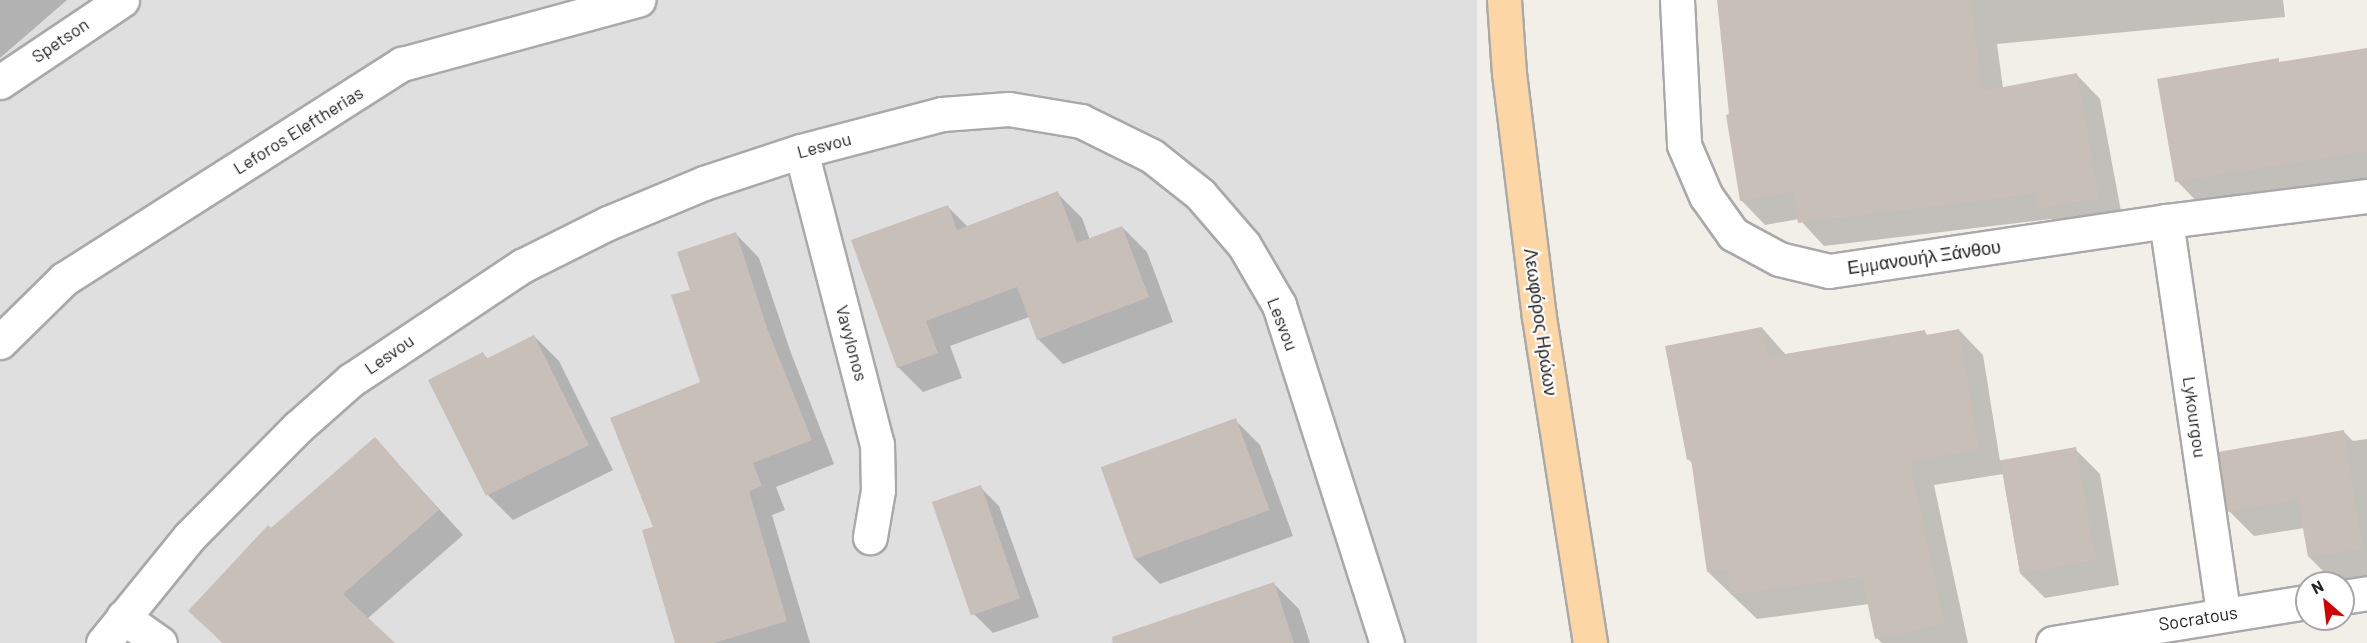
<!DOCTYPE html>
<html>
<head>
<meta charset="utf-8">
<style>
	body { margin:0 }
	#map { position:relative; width:2367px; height:643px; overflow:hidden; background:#f2efe9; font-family:Barlow,sans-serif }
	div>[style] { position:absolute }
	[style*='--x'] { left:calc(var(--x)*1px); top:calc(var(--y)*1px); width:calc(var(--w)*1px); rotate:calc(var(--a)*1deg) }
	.residential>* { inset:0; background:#e0dfdf; transform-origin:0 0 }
	.shadow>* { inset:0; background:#0003 }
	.building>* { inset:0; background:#c7bfb8; transform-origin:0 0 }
	.roads { filter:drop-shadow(2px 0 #a9a9a9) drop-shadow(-2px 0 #a9a9a9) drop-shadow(0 2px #a9a9a9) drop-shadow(0 -2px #a9a9a9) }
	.minor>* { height:33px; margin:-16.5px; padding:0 16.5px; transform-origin:16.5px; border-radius:16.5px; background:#fff }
	.major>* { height:33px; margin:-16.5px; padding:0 16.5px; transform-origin:16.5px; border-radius:16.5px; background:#fcd6a4 }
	span { translate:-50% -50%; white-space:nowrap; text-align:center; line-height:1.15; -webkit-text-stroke:4.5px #fff; paint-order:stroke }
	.street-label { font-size:18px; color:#222 }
	.north { position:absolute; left:2295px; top:571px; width:60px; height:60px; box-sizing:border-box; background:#fff; border:2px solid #a7a7a7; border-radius:50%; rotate:332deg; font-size:16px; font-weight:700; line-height:24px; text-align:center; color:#222 }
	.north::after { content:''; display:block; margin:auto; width:21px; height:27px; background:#d40000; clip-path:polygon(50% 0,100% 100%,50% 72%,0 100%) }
</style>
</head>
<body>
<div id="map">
	<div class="residential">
		<i style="left:0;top:0;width:1477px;height:643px"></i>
	</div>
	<div class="shadow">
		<i style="clip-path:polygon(0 0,67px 0,0 58px)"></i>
		<i style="clip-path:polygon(1719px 0,2283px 0,2285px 17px,1997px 44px,2003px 88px,2076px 74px,2100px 99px,2123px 222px,2064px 232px,2051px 219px,1824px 246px,1799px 219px,1765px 225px,1741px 200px)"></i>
		<i style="clip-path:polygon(2367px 49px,2367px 184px,2205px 210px,2177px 181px)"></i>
		<i style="clip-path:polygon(1057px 193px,1082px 218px,1090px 240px,1122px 227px,1147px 252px,1173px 322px,1063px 364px,1038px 339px,1029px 317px,950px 346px,962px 378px,923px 392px,898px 367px,948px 207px,968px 227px)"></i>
		<i style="clip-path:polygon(736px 234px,759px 258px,791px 353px,834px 464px,776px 487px,785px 510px,772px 515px,810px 643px,676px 643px,655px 528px,701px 383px,692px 290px)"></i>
		<i style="clip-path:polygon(1762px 328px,1787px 356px,1925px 332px,1928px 336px,1959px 330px,1983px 355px,2000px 461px,2075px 449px,2100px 474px,2119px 585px,2045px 598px,2020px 573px,2003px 474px,1934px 485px,1968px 643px,1882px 643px,1877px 638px,1869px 604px,1757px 619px,1708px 572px,1693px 464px,1688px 459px)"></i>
		<i style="clip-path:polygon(534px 336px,559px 361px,613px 470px,513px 520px,488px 495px,483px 354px,488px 359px)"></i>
		<i style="clip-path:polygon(1235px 420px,1260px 445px,1293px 536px,1160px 584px,1135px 559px)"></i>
		<i style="clip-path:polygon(2344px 432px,2353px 441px,2367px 439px,2367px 577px,2334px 582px,2309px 557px,2304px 528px,2254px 536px,2229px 511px)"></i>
		<i style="clip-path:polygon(375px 439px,463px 535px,367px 619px,392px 643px,223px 643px,215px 636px,271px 530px)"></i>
		<i style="clip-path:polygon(980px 487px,999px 506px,1039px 617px,993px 633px,974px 614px)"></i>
		<i style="clip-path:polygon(1274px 584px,1299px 609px,1310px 643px,1111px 643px)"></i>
	</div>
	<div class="building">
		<i style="clip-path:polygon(1717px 0,1971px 0,1982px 91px,2077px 73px,2099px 198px,2038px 209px,2035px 194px,1798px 223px,1793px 192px,1740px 201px,1726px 115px,1729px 114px)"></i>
		<i style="clip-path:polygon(2367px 48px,2367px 151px,2175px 182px,2157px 79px,2279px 58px,2279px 62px)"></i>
		<i style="clip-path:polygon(1058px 191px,1077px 243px,1122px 226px,1149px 297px,1037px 340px,1017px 287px,926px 321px,938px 353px,897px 368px,851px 240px,948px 205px,957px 230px)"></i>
		<i style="clip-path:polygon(736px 232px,767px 328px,812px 440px,753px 463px,762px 486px,749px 491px,787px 621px,714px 643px,675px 643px,642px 530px,653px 527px,610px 418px,700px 382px,671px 295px,690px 290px,677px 252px)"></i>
		<i style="clip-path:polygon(1762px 327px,1768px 357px,1925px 330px,1926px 335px,1959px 329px,1979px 450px,1910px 461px,1945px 624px,1875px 639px,1862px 577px,1731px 595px,1727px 569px,1707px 572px,1691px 459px,1687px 460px,1665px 346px)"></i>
		<i style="clip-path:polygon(534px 335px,589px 445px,486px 496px,428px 380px,483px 352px,486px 359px)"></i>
		<i style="left:1236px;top:418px;width:98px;height:144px;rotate:70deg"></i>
		<i style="clip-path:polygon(2344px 430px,2363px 549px,2308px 557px,2298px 500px,2227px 512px,2218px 452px)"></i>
		<i style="clip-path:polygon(375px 437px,439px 510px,343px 594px,395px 643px,223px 643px,188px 611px,268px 525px,271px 528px)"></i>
		<i style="left:2076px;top:447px;width:115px;height:77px;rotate:80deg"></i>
		<i style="left:981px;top:485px;width:120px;height:52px;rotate:71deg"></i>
		<i style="clip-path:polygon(1274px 582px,1294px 643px,1113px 643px,1112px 637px)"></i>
	</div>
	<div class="roads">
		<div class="minor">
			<i style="--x:1677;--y:0;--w:145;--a:87.2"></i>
			<i style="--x:1684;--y:145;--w:56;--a:66.7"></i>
			<i style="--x:1706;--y:196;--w:47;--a:54.6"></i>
			<i style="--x:1733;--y:234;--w:52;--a:28.5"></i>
			<i style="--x:1779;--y:259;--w:51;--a:13.5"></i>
			<i style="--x:1829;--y:271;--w:341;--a:-8.4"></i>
			<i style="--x:2166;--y:221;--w:203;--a:-7.1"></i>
			<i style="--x:0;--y:82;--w:147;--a:-33.9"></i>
			<i style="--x:801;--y:151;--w:303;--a:75.5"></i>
			<i style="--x:877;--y:444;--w:46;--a:88.8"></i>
			<i style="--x:878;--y:490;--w:48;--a:99.7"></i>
			<i style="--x:2166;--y:221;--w:396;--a:81.7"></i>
			<i style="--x:0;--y:342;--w:90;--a:-44.5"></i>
			<i style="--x:64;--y:279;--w:401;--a:-32.5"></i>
			<i style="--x:402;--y:64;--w:245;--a:-15.2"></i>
			<i style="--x:2343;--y:597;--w:24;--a:-9"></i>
			<i style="--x:123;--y:617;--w:45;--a:35.1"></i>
			<i style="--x:103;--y:643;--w:136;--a:-50.9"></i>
			<i style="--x:189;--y:537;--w:155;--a:-45.3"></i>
			<i style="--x:298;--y:427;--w:71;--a:-41.6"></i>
			<i style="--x:351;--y:380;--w:206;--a:-33.7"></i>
			<i style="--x:522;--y:266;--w:96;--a:-26.6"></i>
			<i style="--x:608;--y:223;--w:104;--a:-22.6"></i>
			<i style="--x:704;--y:183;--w:102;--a:-18.3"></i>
			<i style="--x:801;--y:151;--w:146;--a:-14.7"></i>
			<i style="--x:942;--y:114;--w:67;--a:-4.3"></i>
			<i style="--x:1009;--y:109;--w:73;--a:9.5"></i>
			<i style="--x:1081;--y:121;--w:79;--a:26.2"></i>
			<i style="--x:1152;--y:156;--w:61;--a:38.4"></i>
			<i style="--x:1200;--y:194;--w:67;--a:49.2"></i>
			<i style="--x:1244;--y:245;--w:69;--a:59.7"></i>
			<i style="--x:1279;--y:305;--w:355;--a:72.3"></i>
			<i style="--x:2053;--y:643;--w:257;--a:-9.2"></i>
		</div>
		<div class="major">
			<i style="--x:1504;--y:0;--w:73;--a:86.1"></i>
			<i style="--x:1509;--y:73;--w:246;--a:83"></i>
			<i style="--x:1539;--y:317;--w:330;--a:81.1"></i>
		</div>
	</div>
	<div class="street-label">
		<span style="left:60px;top:40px;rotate:-34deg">Spetson</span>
		<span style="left:298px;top:130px;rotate:-32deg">Leforos Eleftherias</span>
		<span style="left:824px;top:145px;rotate:-15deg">Lesvou</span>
		<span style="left:1924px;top:257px;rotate:-8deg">Εμμανουήλ Ξάνθου</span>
		<span style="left:1541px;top:322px;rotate:82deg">Λεωφόρος Ηρώων</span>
		<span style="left:1283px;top:324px;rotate:69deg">Lesvou</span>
		<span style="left:852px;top:343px;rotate:75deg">Vavylonos</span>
		<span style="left:389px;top:354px;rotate:-35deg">Lesvou</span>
		<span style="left:2195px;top:417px;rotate:82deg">Lykourgou</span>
		<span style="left:2198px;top:618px;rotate:-9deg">Socratous</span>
	</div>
	<div class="north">N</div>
</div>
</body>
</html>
